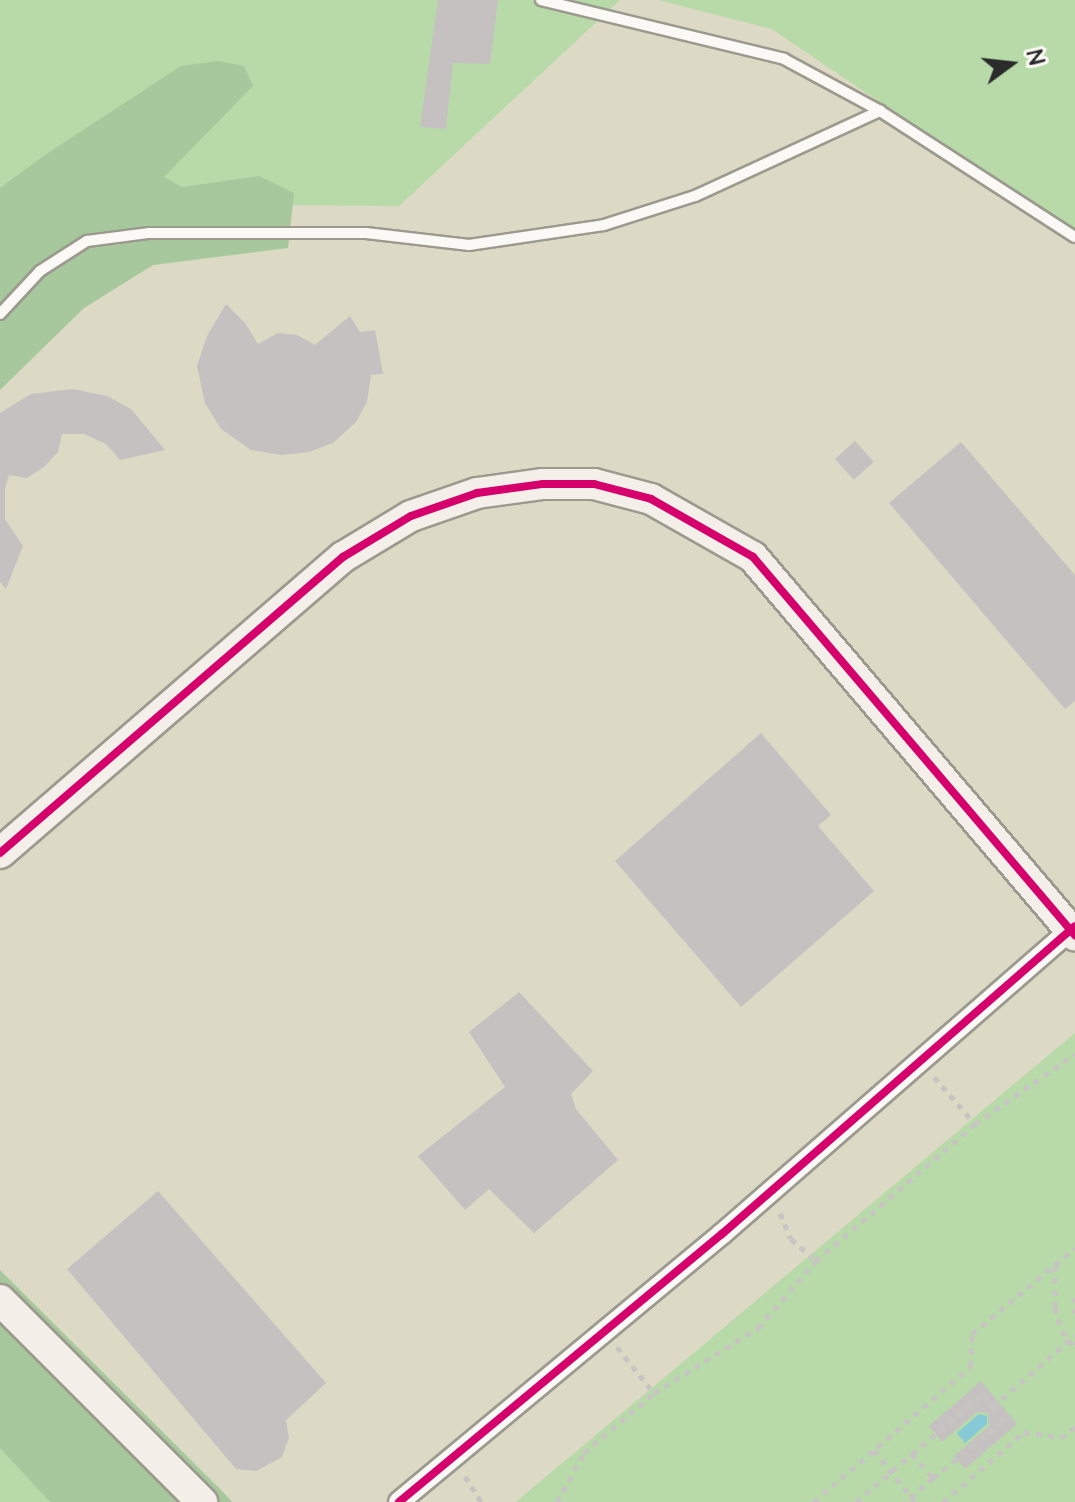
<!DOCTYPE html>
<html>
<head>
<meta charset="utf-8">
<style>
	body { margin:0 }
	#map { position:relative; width:1075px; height:1502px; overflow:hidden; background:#dcd9c4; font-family:"Architects Daughter",sans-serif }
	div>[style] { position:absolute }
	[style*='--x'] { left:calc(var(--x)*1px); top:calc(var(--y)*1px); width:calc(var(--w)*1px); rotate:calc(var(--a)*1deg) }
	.green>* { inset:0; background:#b7daa8 }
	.forest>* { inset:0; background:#a6c89c }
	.water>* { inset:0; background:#86c9d7 }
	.building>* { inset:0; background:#c6c1c1; transform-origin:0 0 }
	.path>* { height:5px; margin-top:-2.5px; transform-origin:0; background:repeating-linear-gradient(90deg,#c7c5c1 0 6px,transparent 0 12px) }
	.roads { filter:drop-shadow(2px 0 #9c9a8e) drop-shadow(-2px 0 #9c9a8e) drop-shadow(0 2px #9c9a8e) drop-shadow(0 -2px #9c9a8e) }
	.lane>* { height:10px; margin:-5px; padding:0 5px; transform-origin:5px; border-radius:5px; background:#faf9f6 }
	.street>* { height:20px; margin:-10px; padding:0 10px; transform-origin:10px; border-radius:10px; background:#faf9f6 }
	.secondary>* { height:30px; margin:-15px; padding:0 15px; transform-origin:15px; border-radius:15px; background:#f4f0e9 }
	.cycleway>* { height:8px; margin:-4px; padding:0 4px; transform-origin:4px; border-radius:4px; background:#d6006c }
	span { translate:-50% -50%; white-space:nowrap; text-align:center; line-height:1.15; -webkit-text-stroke:6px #fdfcf7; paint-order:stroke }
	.north { position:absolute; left:971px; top:24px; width:80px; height:80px; -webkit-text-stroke:6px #fdfcf7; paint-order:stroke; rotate:75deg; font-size:22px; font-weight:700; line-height:32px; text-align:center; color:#2b2b2b }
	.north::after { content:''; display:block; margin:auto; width:28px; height:36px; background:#2b2b2b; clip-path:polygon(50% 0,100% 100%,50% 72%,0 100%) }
</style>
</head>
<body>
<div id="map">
	<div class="green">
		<i style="clip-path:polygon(0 0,620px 0,399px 206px,156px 204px,0 299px)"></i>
		<i style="clip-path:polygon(658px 0,1075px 0,1075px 235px,772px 29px)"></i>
		<i style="clip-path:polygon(1075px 1033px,1075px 1502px,516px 1502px)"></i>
		<i style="clip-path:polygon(0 1396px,127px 1502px,0 1502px)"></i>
	</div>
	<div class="forest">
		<i style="clip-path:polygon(218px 61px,244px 66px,253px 86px,164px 177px,182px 187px,259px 176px,294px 193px,288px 248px,153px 265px,84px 308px,0 390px,0 188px,45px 155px,181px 66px)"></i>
		<i style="clip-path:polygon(0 1270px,223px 1492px,232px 1502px,50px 1502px,0 1448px)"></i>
	</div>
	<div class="water">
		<i style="clip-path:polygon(979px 1414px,987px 1416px,987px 1424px,965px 1443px,957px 1433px)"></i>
	</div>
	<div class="building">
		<i style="clip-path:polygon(438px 0,498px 0,490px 64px,453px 63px,446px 129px,420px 127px)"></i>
		<i style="clip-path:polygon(226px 304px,245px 323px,258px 344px,278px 333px,297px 335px,315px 345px,350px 316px,360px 332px,375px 330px,383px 374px,371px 375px,367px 402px,356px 422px,333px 443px,309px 452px,281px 455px,251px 450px,221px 429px,205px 403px,197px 366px,207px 336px)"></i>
		<i style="clip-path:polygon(73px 389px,107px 396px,131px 409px,165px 450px,120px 460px,106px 444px,84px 434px,62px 434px,58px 452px,44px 467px,27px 478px,9px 475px,5px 488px,5px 519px,23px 546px,6px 589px,0 582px,0 413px,31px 394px)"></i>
		<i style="left:855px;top:441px;width:28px;height:27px;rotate:48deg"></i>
		<i style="clip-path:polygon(961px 442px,1075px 575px,1075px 701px,1065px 709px,889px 503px)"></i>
		<i style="clip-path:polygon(761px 733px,831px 815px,818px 826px,874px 891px,741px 1007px,615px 861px)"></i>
		<i style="clip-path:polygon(519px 992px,593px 1071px,571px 1094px,576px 1109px,618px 1160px,534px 1233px,489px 1189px,465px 1210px,418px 1156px,505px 1087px,469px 1032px)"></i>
		<i style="clip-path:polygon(158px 1191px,326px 1383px,286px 1420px,289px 1438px,282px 1457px,256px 1471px,236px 1469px,67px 1269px)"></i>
		<i style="clip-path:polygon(981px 1381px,1017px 1424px,965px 1469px,954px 1456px,989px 1426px,988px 1413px,977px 1412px,942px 1442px,929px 1426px)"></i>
	</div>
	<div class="path">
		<i style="--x:934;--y:1077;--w:62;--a:48.9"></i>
		<i style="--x:780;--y:1213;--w:28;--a:67"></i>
		<i style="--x:791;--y:1239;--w:33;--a:41"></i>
		<i style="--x:1055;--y:1265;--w:42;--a:90"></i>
		<i style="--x:1055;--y:1307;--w:25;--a:74"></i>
		<i style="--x:1062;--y:1331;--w:21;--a:51"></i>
		<i style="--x:1075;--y:1297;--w:16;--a:90"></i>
		<i style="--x:617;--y:1347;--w:59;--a:51.2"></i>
		<i style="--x:874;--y:1450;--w:66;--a:51.7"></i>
		<i style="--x:912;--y:1454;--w:93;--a:-40.2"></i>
		<i style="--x:983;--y:1394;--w:16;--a:52"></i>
		<i style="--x:993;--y:1407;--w:109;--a:-41.3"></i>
		<i style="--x:465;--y:1476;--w:31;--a:58"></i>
		<i style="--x:933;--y:1478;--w:91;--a:-38.8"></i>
		<i style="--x:1004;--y:1421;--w:18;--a:-128"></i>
		<i style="--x:557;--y:1502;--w:56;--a:-61.1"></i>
		<i style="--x:584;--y:1453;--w:92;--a:-40.6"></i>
		<i style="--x:654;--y:1393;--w:123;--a:-32"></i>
		<i style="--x:758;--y:1328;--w:89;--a:-49.1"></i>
		<i style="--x:816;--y:1261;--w:210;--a:-40.7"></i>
		<i style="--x:975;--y:1124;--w:122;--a:-35"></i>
		<i style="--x:814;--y:1502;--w:208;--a:-40.9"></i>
		<i style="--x:971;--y:1366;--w:32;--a:-88"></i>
		<i style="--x:972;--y:1334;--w:134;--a:-39.9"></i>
		<i style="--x:856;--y:1502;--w:74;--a:-40.6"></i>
		<i style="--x:912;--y:1454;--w:32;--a:49"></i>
		<i style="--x:933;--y:1478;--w:38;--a:140"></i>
		<i style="--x:943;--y:1502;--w:107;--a:-40.8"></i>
		<i style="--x:1024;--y:1432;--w:37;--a:9"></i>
		<i style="--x:1061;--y:1438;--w:18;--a:-38"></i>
	</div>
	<div class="roads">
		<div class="lane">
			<i style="--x:541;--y:0;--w:250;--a:13.6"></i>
			<i style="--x:784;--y:59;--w:109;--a:28.4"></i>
			<i style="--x:880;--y:111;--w:232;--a:32.9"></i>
			<i style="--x:0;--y:314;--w:59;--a:-47.1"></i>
			<i style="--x:40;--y:271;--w:56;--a:-32.6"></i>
			<i style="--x:87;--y:241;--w:63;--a:-7.4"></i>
			<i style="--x:149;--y:233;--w:217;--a:0"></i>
			<i style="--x:366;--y:233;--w:104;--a:6.6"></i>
			<i style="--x:469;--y:245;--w:136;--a:-8.4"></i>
			<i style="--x:604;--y:225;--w:96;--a:-17.7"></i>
			<i style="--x:695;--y:196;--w:204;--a:-24.7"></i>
		</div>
		<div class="street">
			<i style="--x:399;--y:1502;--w:420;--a:-39.7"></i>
			<i style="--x:722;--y:1234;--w:462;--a:-41.1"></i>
		</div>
		<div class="secondary">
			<i style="--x:0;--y:853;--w:453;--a:-40.8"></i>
			<i style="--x:343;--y:557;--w:79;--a:-31.1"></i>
			<i style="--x:411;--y:516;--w:70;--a:-19.2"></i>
			<i style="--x:477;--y:493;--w:67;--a:-7.8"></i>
			<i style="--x:543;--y:484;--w:51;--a:0"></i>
			<i style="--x:594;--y:484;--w:59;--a:14.7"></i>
			<i style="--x:651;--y:499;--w:117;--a:29.6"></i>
			<i style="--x:753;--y:557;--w:497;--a:49.6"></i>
			<i style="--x:0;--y:1300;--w:286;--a:45"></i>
		</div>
	</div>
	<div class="cycleway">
		<i style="--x:0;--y:853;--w:453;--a:-40.8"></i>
		<i style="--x:343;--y:557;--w:79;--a:-31.1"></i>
		<i style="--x:411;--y:516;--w:70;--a:-19.2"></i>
		<i style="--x:477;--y:493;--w:67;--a:-7.8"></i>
		<i style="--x:543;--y:484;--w:51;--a:0"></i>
		<i style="--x:594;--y:484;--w:59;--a:14.7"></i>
		<i style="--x:651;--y:499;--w:117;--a:29.6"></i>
		<i style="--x:753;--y:557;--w:497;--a:49.6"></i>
		<i style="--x:399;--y:1502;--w:420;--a:-39.7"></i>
		<i style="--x:722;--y:1234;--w:468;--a:-41.1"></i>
	</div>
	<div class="north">N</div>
</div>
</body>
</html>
